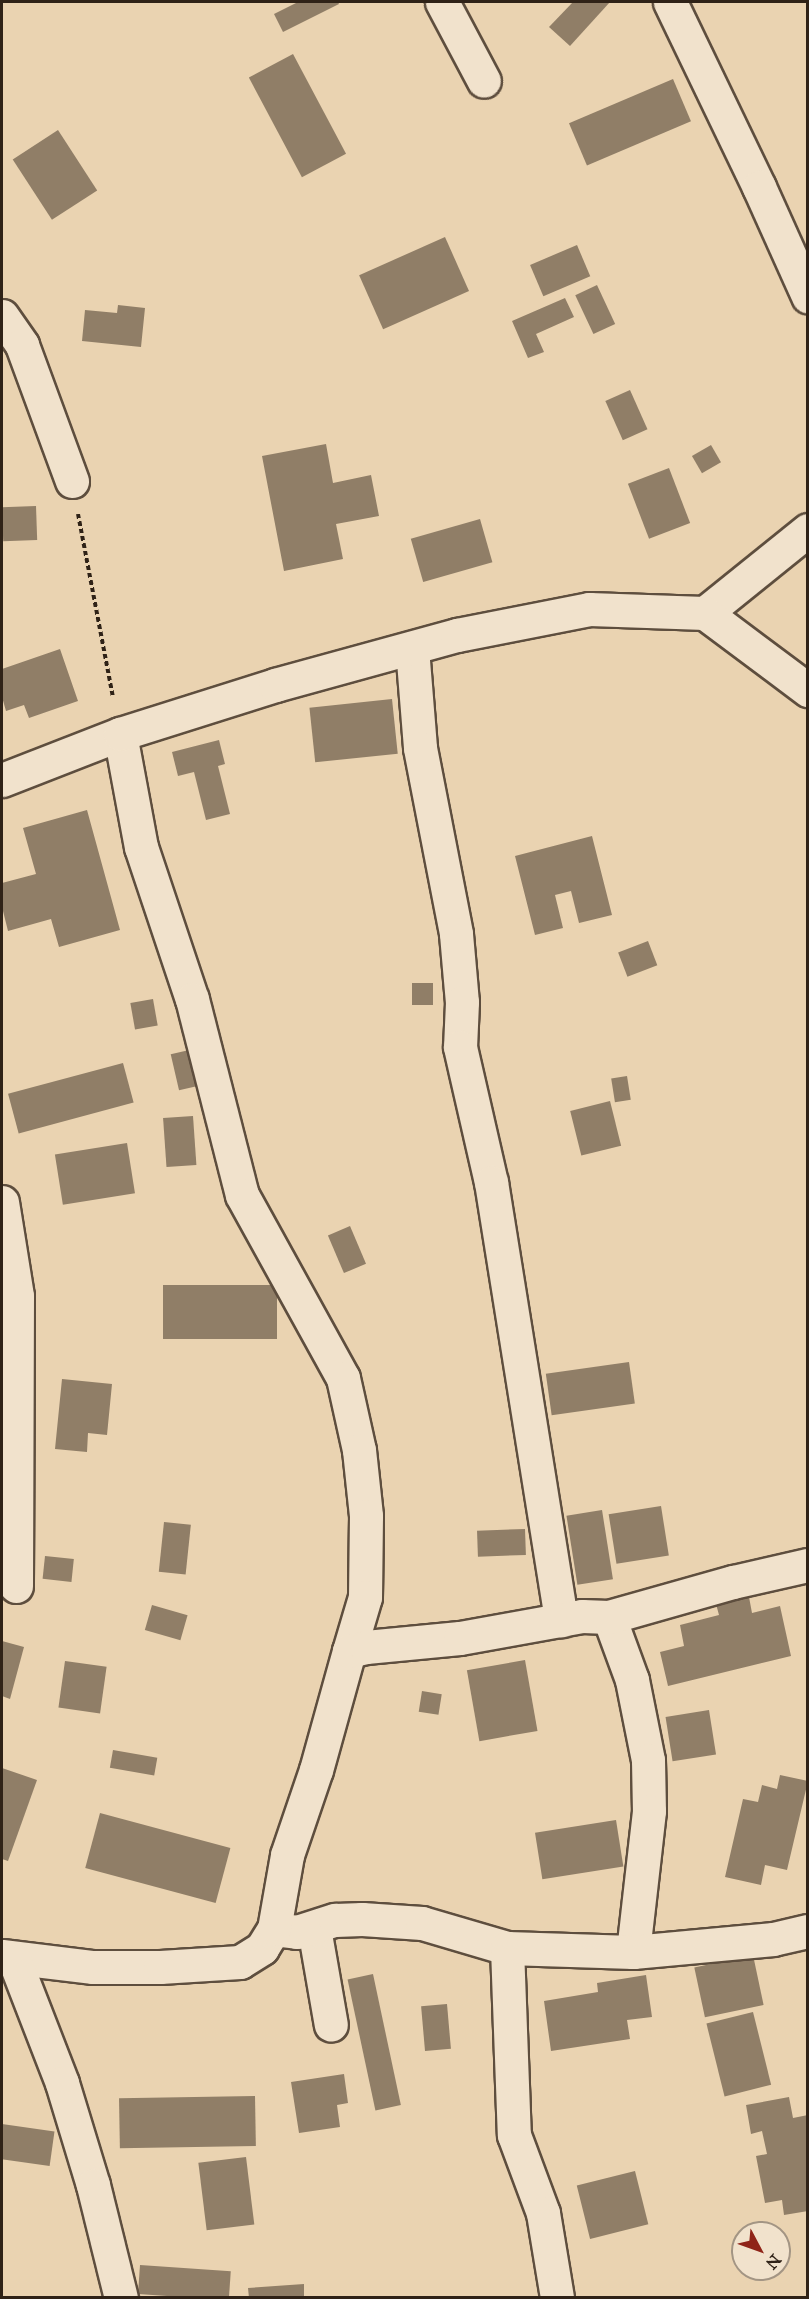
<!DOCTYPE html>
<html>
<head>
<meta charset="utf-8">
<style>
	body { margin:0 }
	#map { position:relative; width:809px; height:2299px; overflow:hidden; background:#ead3b1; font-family:"IM FELL Great Primer",serif }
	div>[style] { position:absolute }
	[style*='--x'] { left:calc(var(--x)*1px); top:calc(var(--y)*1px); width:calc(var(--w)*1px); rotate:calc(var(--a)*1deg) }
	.building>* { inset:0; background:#907e67; transform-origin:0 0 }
	.path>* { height:4px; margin-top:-2px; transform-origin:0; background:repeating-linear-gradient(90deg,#2f2217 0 4.5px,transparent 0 7.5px) }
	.roads { filter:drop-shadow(2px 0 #5e4e3e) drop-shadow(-2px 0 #5e4e3e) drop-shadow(0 2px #5e4e3e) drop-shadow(0 -2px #5e4e3e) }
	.minor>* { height:33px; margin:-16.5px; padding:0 16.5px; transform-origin:16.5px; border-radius:16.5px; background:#f1e2cc }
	span { translate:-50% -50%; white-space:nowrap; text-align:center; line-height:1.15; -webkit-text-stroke:6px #f1e2cc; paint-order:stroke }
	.frame { position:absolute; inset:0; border:3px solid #2f2217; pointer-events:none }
	.north { position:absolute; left:731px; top:2221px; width:60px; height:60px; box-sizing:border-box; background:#f1e2cc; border:2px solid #a39584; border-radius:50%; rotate:131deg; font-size:16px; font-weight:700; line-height:24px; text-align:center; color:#2f2217 }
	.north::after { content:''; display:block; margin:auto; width:21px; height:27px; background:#8f2418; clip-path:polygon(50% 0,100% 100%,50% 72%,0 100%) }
</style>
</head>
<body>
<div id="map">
	<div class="building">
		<i style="clip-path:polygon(298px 2px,338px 2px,339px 4px,283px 32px,274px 14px)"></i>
		<i style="clip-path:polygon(573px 2px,610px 2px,570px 46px,549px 27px)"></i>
		<i style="left:293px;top:54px;width:113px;height:50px;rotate:62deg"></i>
		<i style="left:673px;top:79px;width:46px;height:113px;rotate:67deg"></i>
		<i style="left:58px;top:130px;width:72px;height:54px;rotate:57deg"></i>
		<i style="left:445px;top:237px;width:59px;height:94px;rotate:66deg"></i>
		<i style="left:577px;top:245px;width:34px;height:51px;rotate:67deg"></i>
		<i style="left:597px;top:285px;width:43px;height:24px;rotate:65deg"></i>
		<i style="clip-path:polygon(565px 298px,574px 317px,536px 334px,544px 352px,528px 358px,512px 321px)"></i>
		<i style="clip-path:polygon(118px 305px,145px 308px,141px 347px,82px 341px,85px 310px,117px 313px)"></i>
		<i style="left:630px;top:390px;width:43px;height:27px;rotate:66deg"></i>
		<i style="clip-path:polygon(326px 444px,333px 483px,371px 475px,379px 516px,336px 524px,343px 559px,284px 571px,262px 456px)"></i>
		<i style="left:711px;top:445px;width:20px;height:22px;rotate:60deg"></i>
		<i style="left:669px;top:468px;width:59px;height:44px;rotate:69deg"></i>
		<i style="left:36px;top:506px;width:34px;height:34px;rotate:88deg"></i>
		<i style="left:480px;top:519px;width:45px;height:72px;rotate:74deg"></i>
		<i style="clip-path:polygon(60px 649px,78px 701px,29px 718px,24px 705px,6px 711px,2px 697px,2px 669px)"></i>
		<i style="left:392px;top:699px;width:55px;height:83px;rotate:84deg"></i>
		<i style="clip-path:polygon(219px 740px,225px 764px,218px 766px,230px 814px,206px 820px,194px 772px,178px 776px,172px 752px)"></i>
		<i style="clip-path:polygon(87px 810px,120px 930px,59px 947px,51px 919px,8px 931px,2px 907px,2px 883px,36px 874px,23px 828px)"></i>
		<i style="clip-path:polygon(592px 836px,612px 915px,579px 923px,571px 891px,555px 895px,563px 928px,535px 935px,515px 856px)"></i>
		<i style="left:648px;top:941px;width:26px;height:32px;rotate:69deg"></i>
		<i style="left:412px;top:983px;width:21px;height:22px"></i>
		<i style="left:153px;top:999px;width:27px;height:23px;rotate:80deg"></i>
		<i style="left:198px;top:1048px;width:37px;height:28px;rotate:77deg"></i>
		<i style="left:123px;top:1063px;width:41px;height:119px;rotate:75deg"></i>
		<i style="left:627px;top:1076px;width:24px;height:16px;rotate:81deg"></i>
		<i style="left:610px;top:1101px;width:46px;height:41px;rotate:76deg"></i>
		<i style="left:193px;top:1116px;width:49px;height:30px;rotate:86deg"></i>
		<i style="left:127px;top:1143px;width:51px;height:73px;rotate:81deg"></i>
		<i style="left:350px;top:1226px;width:41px;height:24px;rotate:67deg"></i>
		<i style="left:277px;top:1285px;width:54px;height:114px;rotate:90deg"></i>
		<i style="left:629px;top:1362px;width:42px;height:84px;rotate:82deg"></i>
		<i style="clip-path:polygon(62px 1379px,112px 1384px,107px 1435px,88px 1433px,87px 1452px,55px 1449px)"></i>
		<i style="left:661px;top:1506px;width:50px;height:53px;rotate:81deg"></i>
		<i style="left:602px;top:1510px;width:70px;height:36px;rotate:81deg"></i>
		<i style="left:164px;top:1522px;width:27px;height:50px;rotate:6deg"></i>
		<i style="left:525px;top:1529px;width:26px;height:48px;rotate:88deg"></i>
		<i style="left:45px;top:1556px;width:29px;height:23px;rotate:6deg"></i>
		<i style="clip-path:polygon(749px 1597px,752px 1613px,780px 1606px,791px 1656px,668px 1686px,660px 1652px,684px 1646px,680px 1625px,719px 1615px,716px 1604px)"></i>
		<i style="left:152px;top:1605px;width:37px;height:26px;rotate:16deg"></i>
		<i style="clip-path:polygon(2px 1641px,24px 1647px,10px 1699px,2px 1696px)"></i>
		<i style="left:525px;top:1660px;width:72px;height:59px;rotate:80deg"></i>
		<i style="left:65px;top:1661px;width:42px;height:47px;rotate:8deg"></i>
		<i style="left:422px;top:1691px;width:20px;height:21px;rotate:9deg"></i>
		<i style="left:709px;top:1710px;width:45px;height:44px;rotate:81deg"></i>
		<i style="left:113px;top:1750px;width:45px;height:18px;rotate:10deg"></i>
		<i style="clip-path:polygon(2px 1768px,37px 1780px,8px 1861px,2px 1859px)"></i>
		<i style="clip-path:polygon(780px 1775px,808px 1781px,787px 1870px,765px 1865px,761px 1885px,725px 1877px,743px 1799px,758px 1802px,762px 1785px,777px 1789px)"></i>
		<i style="left:100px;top:1813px;width:135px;height:57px;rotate:15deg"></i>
		<i style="left:616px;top:1820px;width:47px;height:82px;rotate:81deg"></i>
		<i style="left:753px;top:1955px;width:51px;height:60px;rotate:78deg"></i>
		<i style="left:373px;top:1974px;width:134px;height:26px;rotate:78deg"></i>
		<i style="clip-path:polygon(646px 1975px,652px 2017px,627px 2020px,630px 2039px,551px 2051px,544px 2001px,598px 1992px,597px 1983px)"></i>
		<i style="left:447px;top:2004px;width:45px;height:26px;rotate:85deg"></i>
		<i style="left:753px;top:2012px;width:75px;height:48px;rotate:76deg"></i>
		<i style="clip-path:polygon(344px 2074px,348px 2103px,337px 2105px,340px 2127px,299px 2133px,291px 2082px)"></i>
		<i style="left:255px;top:2096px;width:50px;height:136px;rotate:89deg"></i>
		<i style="clip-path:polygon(789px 2097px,793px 2118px,808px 2115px,808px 2211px,784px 2215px,782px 2200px,765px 2203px,756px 2156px,767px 2154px,762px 2131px,751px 2134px,746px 2105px)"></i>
		<i style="left:2px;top:2124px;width:53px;height:35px;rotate:8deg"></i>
		<i style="left:246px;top:2157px;width:68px;height:48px;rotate:83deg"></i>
		<i style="left:635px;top:2171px;width:55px;height:60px;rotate:76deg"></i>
		<i style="left:140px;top:2265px;width:91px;height:29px;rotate:4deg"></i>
		<i style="clip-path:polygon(304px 2284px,304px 2298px,249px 2298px,248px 2288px)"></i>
	</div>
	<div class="path">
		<i style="--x:78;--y:514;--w:187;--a:79.2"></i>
	</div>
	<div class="roads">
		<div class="minor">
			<i style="--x:442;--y:2;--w:89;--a:62"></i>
			<i style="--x:670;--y:2;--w:205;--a:64.3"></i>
			<i style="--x:759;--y:187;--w:120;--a:65.8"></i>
			<i style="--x:2;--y:316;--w:35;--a:55"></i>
			<i style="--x:22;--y:345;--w:145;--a:69.8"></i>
			<i style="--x:705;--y:613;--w:132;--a:-38.9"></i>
			<i style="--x:412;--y:648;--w:100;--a:85.4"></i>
			<i style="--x:420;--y:748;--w:189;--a:79"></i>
			<i style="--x:456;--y:934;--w:68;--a:85"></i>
			<i style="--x:462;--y:1002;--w:45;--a:92.5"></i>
			<i style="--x:460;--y:1047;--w:139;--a:77.1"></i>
			<i style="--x:491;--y:1182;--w:444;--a:80.9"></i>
			<i style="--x:120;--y:734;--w:115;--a:79.5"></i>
			<i style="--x:141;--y:847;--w:160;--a:71.5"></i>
			<i style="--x:192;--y:999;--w:202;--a:75.7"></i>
			<i style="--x:242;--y:1195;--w:209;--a:61.1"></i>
			<i style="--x:343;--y:1378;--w:74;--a:77.5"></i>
			<i style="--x:359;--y:1450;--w:66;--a:83.9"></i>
			<i style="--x:366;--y:1516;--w:81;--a:90.7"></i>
			<i style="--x:365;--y:1597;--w:56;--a:106.5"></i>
			<i style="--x:2;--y:780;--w:127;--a:-21.3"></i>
			<i style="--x:120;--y:734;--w:163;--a:-17.5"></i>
			<i style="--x:275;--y:685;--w:189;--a:-15.4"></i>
			<i style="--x:457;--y:635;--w:135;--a:-11.1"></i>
			<i style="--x:589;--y:609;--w:116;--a:2"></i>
			<i style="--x:705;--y:613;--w:129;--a:36.8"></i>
			<i style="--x:2;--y:1202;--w:95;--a:80.9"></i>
			<i style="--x:17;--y:1296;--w:290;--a:90.2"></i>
			<i style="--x:609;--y:1617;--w:67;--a:69.9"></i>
			<i style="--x:632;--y:1680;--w:82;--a:78.7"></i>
			<i style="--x:648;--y:1760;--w:51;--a:88.9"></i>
			<i style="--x:649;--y:1811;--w:142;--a:96.5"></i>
			<i style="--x:314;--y:1928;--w:98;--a:80.1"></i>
			<i style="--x:274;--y:1929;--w:23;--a:7"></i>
			<i style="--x:297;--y:1932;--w:40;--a:-18"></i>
			<i style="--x:335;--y:1920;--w:27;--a:-2"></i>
			<i style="--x:362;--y:1919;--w:60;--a:3.8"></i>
			<i style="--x:422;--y:1923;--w:89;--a:16.4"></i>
			<i style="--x:507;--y:1948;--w:126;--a:1.8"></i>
			<i style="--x:633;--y:1952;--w:141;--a:-5.3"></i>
			<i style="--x:773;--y:1939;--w:36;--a:-13"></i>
			<i style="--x:507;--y:1948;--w:187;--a:87.9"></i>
			<i style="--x:514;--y:2135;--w:83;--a:69.6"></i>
			<i style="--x:543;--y:2213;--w:86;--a:80.6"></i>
			<i style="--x:2;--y:1956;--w:92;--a:6.9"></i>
			<i style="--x:93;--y:1967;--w:67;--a:0"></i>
			<i style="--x:160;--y:1967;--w:80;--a:-3.6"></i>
			<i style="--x:240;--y:1962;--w:26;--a:-32"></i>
			<i style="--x:262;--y:1948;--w:22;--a:-58"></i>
			<i style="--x:274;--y:1929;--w:75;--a:-80"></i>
			<i style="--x:287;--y:1855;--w:90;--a:-71.2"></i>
			<i style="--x:316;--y:1770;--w:123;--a:-74.5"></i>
			<i style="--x:349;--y:1651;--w:17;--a:-13"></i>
			<i style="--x:366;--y:1647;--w:94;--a:-5.5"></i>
			<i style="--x:460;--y:1638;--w:124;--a:-10.2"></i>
			<i style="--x:582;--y:1616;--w:27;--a:2"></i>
			<i style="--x:609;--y:1617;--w:129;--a:-15.8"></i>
			<i style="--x:733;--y:1582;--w:77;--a:-12.8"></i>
			<i style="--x:14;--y:1959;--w:133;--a:68.8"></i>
			<i style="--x:62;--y:2083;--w:107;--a:73.1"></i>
			<i style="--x:93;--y:2185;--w:116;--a:76.1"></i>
		</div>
	</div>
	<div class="frame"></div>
	<div class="north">N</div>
</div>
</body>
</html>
